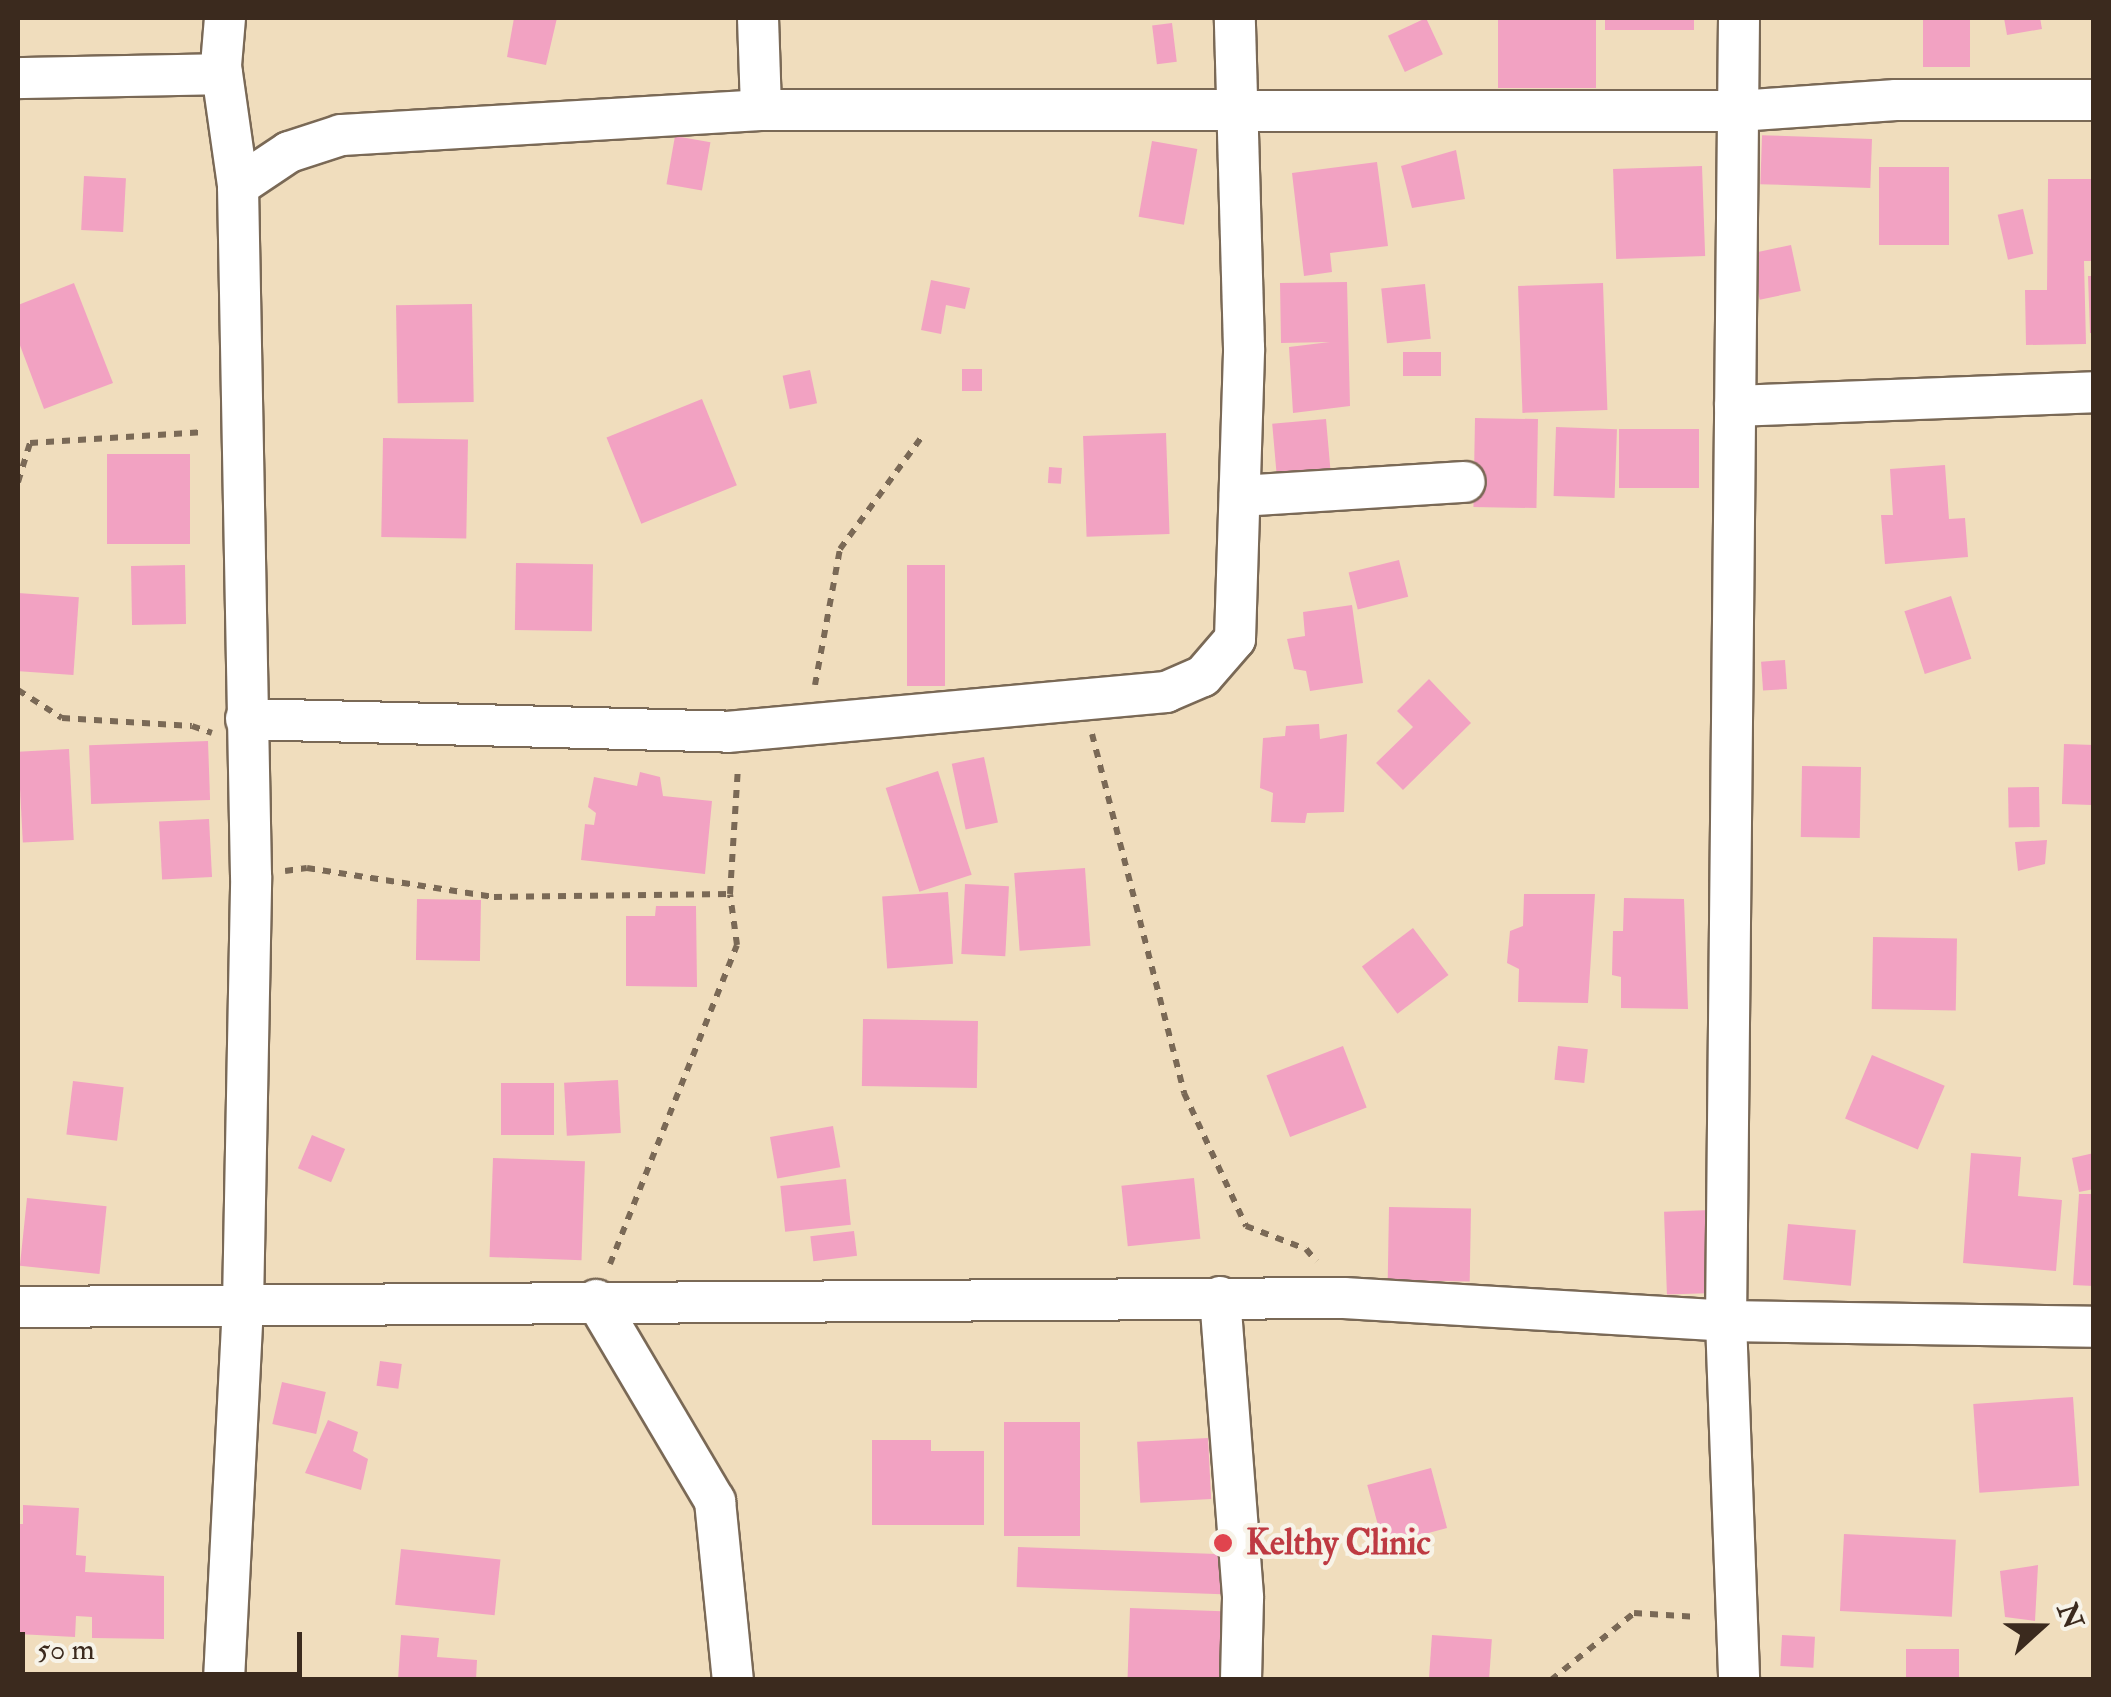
<!DOCTYPE html>
<html>
<head>
<meta charset="utf-8">
<style>
	body { margin:0 }
	#map { position:relative; width:2111px; height:1697px; overflow:hidden; background:#f0ddbd; font-family:"IM FELL Double Pica",serif }
	div>[style] { position:absolute }
	[style*='--x'] { left:calc(var(--x)*1px); top:calc(var(--y)*1px); width:calc(var(--w)*1px); rotate:calc(var(--a)*1deg) }
	.building>* { inset:0; background:#f2a2c2; transform-origin:0 0 }
	.path>* { height:6px; margin-top:-3px; transform-origin:0; background:repeating-linear-gradient(90deg,#7a6956 0 8px,transparent 0 16px) }
	.roads { filter:drop-shadow(2px 0 #7a6956) drop-shadow(-2px 0 #7a6956) drop-shadow(0 2px #7a6956) drop-shadow(0 -2px #7a6956) }
	.street>* { height:40px; margin:-20px; padding:0 20px; transform-origin:20px; border-radius:20px; background:#fff }
	.dots>* { width:28px; height:28px; translate:-50% -50%; box-sizing:border-box; border:5px solid #f7f3e8; border-radius:50% }
	span { translate:-50% -50%; white-space:nowrap; text-align:center; line-height:1.15; -webkit-text-stroke:9px #f7f3e8; paint-order:stroke }
	.health-label { font-size:35px; color:#be3a42; font-weight:700 }
	.left { translate:0 -50%; text-align:left }
	.frame { position:absolute; inset:0; border:20px solid #3b2a1e; pointer-events:none }
	.north { position:absolute; left:1991px; top:1577px; width:100px; height:100px; -webkit-text-stroke:8px #f7f3e8; paint-order:stroke; rotate:69deg; font-size:28px; font-weight:700; line-height:40px; text-align:center; color:#3b2a1e }
	.north::after { content:''; display:block; margin:auto; width:35px; height:45px; background:#3b2a1e; clip-path:polygon(50% 0,100% 100%,50% 72%,0 100%) }
	.scale { position:absolute; left:20px; top:1632px; width:282px; height:45px; box-sizing:border-box; border:5px solid #3b2a1e; border-top:0; padding-left:12px; font-size:30px; line-height:35px; white-space:nowrap; color:#3b2a1e; -webkit-text-stroke:8px #f7f3e8; paint-order:stroke }
</style>
</head>
<body>
<div id="map">
	<div class="building">
		<i style="clip-path:polygon(514px 18px,557px 18px,546px 65px,507px 57px)"></i>
		<i style="left:1426px;top:18px;width:40px;height:42px;rotate:65deg"></i>
		<i style="left:1498px;top:18px;width:98px;height:70px"></i>
		<i style="left:1605px;top:18px;width:89px;height:12px"></i>
		<i style="left:1923px;top:18px;width:47px;height:49px"></i>
		<i style="clip-path:polygon(2004px 18px,2040px 18px,2042px 29px,2007px 35px)"></i>
		<i style="left:1172px;top:23px;width:39px;height:20px;rotate:83deg"></i>
		<i style="left:675px;top:136px;width:36px;height:49px;rotate:10deg"></i>
		<i style="left:1872px;top:139px;width:49px;height:110px;rotate:92deg"></i>
		<i style="left:1152px;top:141px;width:46px;height:77px;rotate:10deg"></i>
		<i style="clip-path:polygon(1456px 150px,1465px 199px,1412px 208px,1401px 166px)"></i>
		<i style="clip-path:polygon(1377px 162px,1388px 246px,1330px 253px,1332px 272px,1304px 276px,1292px 173px)"></i>
		<i style="left:1702px;top:166px;width:90px;height:89px;rotate:88deg"></i>
		<i style="left:1879px;top:167px;width:70px;height:78px"></i>
		<i style="left:84px;top:176px;width:42px;height:54px;rotate:3deg"></i>
		<i style="clip-path:polygon(2048px 179px,2094px 179px,2094px 261px,2084px 261px,2086px 344px,2026px 345px,2025px 290px,2047px 290px)"></i>
		<i style="left:2023px;top:209px;width:46px;height:26px;rotate:77deg"></i>
		<i style="left:1791px;top:245px;width:47px;height:42px;rotate:78deg"></i>
		<i style="clip-path:polygon(2088px 276px,2094px 276px,2094px 333px,2090px 333px)"></i>
		<i style="clip-path:polygon(931px 280px,970px 288px,965px 309px,946px 305px,941px 334px,921px 330px)"></i>
		<i style="clip-path:polygon(1347px 282px,1350px 406px,1293px 413px,1289px 347px,1330px 342px,1281px 343px,1280px 283px)"></i>
		<i style="clip-path:polygon(74px 283px,113px 383px,44px 409px,18px 340px,18px 305px)"></i>
		<i style="left:1603px;top:283px;width:127px;height:85px;rotate:88deg"></i>
		<i style="left:1425px;top:284px;width:55px;height:44px;rotate:84deg"></i>
		<i style="left:472px;top:304px;width:98px;height:76px;rotate:89deg"></i>
		<i style="left:1403px;top:352px;width:38px;height:24px"></i>
		<i style="left:962px;top:369px;width:20px;height:22px"></i>
		<i style="left:810px;top:370px;width:34px;height:28px;rotate:78deg"></i>
		<i style="left:702px;top:399px;width:93px;height:103px;rotate:68deg"></i>
		<i style="left:1475px;top:418px;width:63px;height:89px;rotate:1deg"></i>
		<i style="left:1326px;top:419px;width:66px;height:54px;rotate:85deg"></i>
		<i style="left:1556px;top:427px;width:61px;height:69px;rotate:2deg"></i>
		<i style="left:1619px;top:429px;width:80px;height:59px"></i>
		<i style="left:1166px;top:433px;width:101px;height:83px;rotate:88deg"></i>
		<i style="left:383px;top:438px;width:85px;height:99px;rotate:1deg"></i>
		<i style="left:107px;top:454px;width:83px;height:90px"></i>
		<i style="clip-path:polygon(1945px 465px,1949px 519px,1965px 518px,1968px 557px,1885px 564px,1881px 515px,1893px 515px,1890px 469px)"></i>
		<i style="left:1049px;top:467px;width:13px;height:16px;rotate:4deg"></i>
		<i style="left:1399px;top:560px;width:38px;height:52px;rotate:76deg"></i>
		<i style="left:516px;top:563px;width:77px;height:67px;rotate:1deg"></i>
		<i style="left:185px;top:565px;width:59px;height:54px;rotate:89deg"></i>
		<i style="left:907px;top:565px;width:38px;height:121px"></i>
		<i style="left:18px;top:593px;width:61px;height:78px;rotate:4deg"></i>
		<i style="left:1951px;top:596px;width:66px;height:49px;rotate:72deg"></i>
		<i style="clip-path:polygon(1352px 605px,1363px 683px,1310px 691px,1306px 671px,1294px 669px,1287px 639px,1305px 636px,1303px 612px)"></i>
		<i style="left:1785px;top:660px;width:29px;height:24px;rotate:86deg"></i>
		<i style="clip-path:polygon(1429px 679px,1471px 723px,1403px 790px,1376px 763px,1413px 727px,1397px 711px)"></i>
		<i style="clip-path:polygon(1319px 724px,1320px 739px,1347px 734px,1344px 812px,1307px 813px,1305px 823px,1271px 822px,1273px 793px,1260px 788px,1263px 738px,1285px 736px,1286px 726px)"></i>
		<i style="left:208px;top:741px;width:59px;height:119px;rotate:88deg"></i>
		<i style="left:2064px;top:744px;width:30px;height:60px;rotate:2deg"></i>
		<i style="left:69px;top:749px;width:91px;height:51px;rotate:87deg"></i>
		<i style="left:984px;top:757px;width:67px;height:33px;rotate:78deg"></i>
		<i style="left:1802px;top:766px;width:59px;height:71px;rotate:1deg"></i>
		<i style="left:938px;top:771px;width:109px;height:55px;rotate:72deg"></i>
		<i style="clip-path:polygon(640px 772px,660px 777px,663px 796px,712px 801px,705px 874px,581px 860px,585px 824px,594px 825px,596px 813px,588px 807px,594px 777px,637px 786px)"></i>
		<i style="left:2039px;top:787px;width:40px;height:31px;rotate:89deg"></i>
		<i style="left:209px;top:819px;width:58px;height:50px;rotate:87deg"></i>
		<i style="clip-path:polygon(2047px 840px,2045px 864px,2018px 871px,2015px 842px)"></i>
		<i style="left:1085px;top:868px;width:78px;height:71px;rotate:86deg"></i>
		<i style="left:965px;top:884px;width:44px;height:70px;rotate:3deg"></i>
		<i style="left:948px;top:892px;width:72px;height:66px;rotate:86deg"></i>
		<i style="clip-path:polygon(1524px 894px,1595px 894px,1588px 1003px,1518px 1002px,1519px 969px,1507px 963px,1510px 931px,1523px 926px)"></i>
		<i style="clip-path:polygon(1624px 898px,1684px 899px,1688px 1009px,1621px 1008px,1621px 977px,1612px 975px,1613px 931px,1623px 931px)"></i>
		<i style="left:417px;top:899px;width:64px;height:61px;rotate:1deg"></i>
		<i style="clip-path:polygon(656px 906px,696px 906px,697px 987px,626px 986px,626px 916px,655px 916px)"></i>
		<i style="left:1413px;top:928px;width:59px;height:64px;rotate:53deg"></i>
		<i style="left:1873px;top:937px;width:84px;height:72px;rotate:1deg"></i>
		<i style="left:863px;top:1019px;width:115px;height:67px;rotate:1deg"></i>
		<i style="left:1343px;top:1046px;width:66px;height:82px;rotate:69deg"></i>
		<i style="left:1558px;top:1046px;width:30px;height:34px;rotate:6deg"></i>
		<i style="left:1872px;top:1055px;width:79px;height:69px;rotate:23deg"></i>
		<i style="left:618px;top:1080px;width:53px;height:54px;rotate:87deg"></i>
		<i style="left:73px;top:1081px;width:51px;height:54px;rotate:7deg"></i>
		<i style="left:501px;top:1083px;width:53px;height:52px"></i>
		<i style="left:833px;top:1126px;width:42px;height:64px;rotate:80deg"></i>
		<i style="left:312px;top:1135px;width:36px;height:36px;rotate:23deg"></i>
		<i style="clip-path:polygon(1971px 1153px,2021px 1157px,2018px 1196px,2062px 1200px,2056px 1271px,1963px 1263px)"></i>
		<i style="clip-path:polygon(2094px 1153px,2094px 1189px,2079px 1192px,2072px 1158px)"></i>
		<i style="left:493px;top:1158px;width:92px;height:99px;rotate:2deg"></i>
		<i style="left:1194px;top:1178px;width:61px;height:73px;rotate:84deg"></i>
		<i style="left:846px;top:1179px;width:46px;height:66px;rotate:84deg"></i>
		<i style="clip-path:polygon(2079px 1194px,2094px 1194px,2094px 1286px,2073px 1285px)"></i>
		<i style="left:27px;top:1198px;width:80px;height:68px;rotate:6deg"></i>
		<i style="left:1389px;top:1207px;width:82px;height:73px;rotate:1deg"></i>
		<i style="left:1711px;top:1210px;width:83px;height:47px;rotate:88deg"></i>
		<i style="left:1788px;top:1224px;width:68px;height:56px;rotate:5deg"></i>
		<i style="left:854px;top:1231px;width:25px;height:44px;rotate:83deg"></i>
		<i style="left:380px;top:1361px;width:22px;height:25px;rotate:8deg"></i>
		<i style="left:282px;top:1382px;width:45px;height:43px;rotate:13deg"></i>
		<i style="left:2073px;top:1397px;width:89px;height:100px;rotate:86deg"></i>
		<i style="clip-path:polygon(328px 1420px,358px 1432px,353px 1451px,368px 1459px,361px 1490px,305px 1473px)"></i>
		<i style="left:1004px;top:1422px;width:76px;height:114px"></i>
		<i style="left:1208px;top:1438px;width:61px;height:71px;rotate:87deg"></i>
		<i style="clip-path:polygon(872px 1440px,931px 1440px,931px 1451px,984px 1451px,984px 1525px,872px 1525px)"></i>
		<i style="left:1431px;top:1468px;width:62px;height:66px;rotate:75deg"></i>
		<i style="clip-path:polygon(23px 1505px,79px 1508px,76px 1555px,86px 1556px,85px 1572px,164px 1576px,164px 1639px,92px 1638px,92px 1617px,76px 1616px,75px 1637px,18px 1634px,18px 1524px,23px 1524px)"></i>
		<i style="left:1844px;top:1534px;width:112px;height:77px;rotate:3deg"></i>
		<i style="left:1018px;top:1547px;width:213px;height:40px;rotate:2deg"></i>
		<i style="left:401px;top:1549px;width:100px;height:56px;rotate:6deg"></i>
		<i style="clip-path:polygon(2038px 1565px,2035px 1621px,2005px 1617px,2000px 1571px)"></i>
		<i style="left:1130px;top:1608px;width:92px;height:72px;rotate:2deg"></i>
		<i style="clip-path:polygon(401px 1635px,439px 1638px,437px 1657px,477px 1660px,476px 1680px,398px 1680px)"></i>
		<i style="left:1432px;top:1635px;width:60px;height:45px;rotate:4deg"></i>
		<i style="left:1782px;top:1635px;width:33px;height:31px;rotate:3deg"></i>
		<i style="left:1906px;top:1649px;width:53px;height:31px"></i>
	</div>
	<div class="path">
		<i style="--x:18;--y:482;--w:41;--a:-72.9"></i>
		<i style="--x:30;--y:443;--w:175;--a:-3.6"></i>
		<i style="--x:815;--y:685;--w:138;--a:-79.6"></i>
		<i style="--x:840;--y:549;--w:137;--a:-53.9"></i>
		<i style="--x:18;--y:690;--w:52;--a:32.5"></i>
		<i style="--x:62;--y:718;--w:130;--a:3.5"></i>
		<i style="--x:192;--y:726;--w:21;--a:19"></i>
		<i style="--x:1092;--y:734;--w:371;--a:75.6"></i>
		<i style="--x:1184;--y:1093;--w:147;--a:65"></i>
		<i style="--x:1246;--y:1226;--w:64;--a:21"></i>
		<i style="--x:1306;--y:1249;--w:16;--a:50"></i>
		<i style="--x:285;--y:871;--w:22;--a:-8"></i>
		<i style="--x:307;--y:868;--w:189;--a:8.8"></i>
		<i style="--x:494;--y:897;--w:236;--a:-0.7"></i>
		<i style="--x:610;--y:1264;--w:343;--a:-68.3"></i>
		<i style="--x:737;--y:945;--w:51;--a:-97.8"></i>
		<i style="--x:730;--y:894;--w:127;--a:-86.4"></i>
		<i style="--x:1551;--y:1680;--w:107;--a:-38.9"></i>
		<i style="--x:1634;--y:1613;--w:64;--a:3.6"></i>
	</div>
	<div class="roads">
		<div class="street">
			<i style="--x:225;--y:18;--w:48;--a:94.8"></i>
			<i style="--x:221;--y:66;--w:121;--a:81.9"></i>
			<i style="--x:758;--y:18;--w:92;--a:88.1"></i>
			<i style="--x:1739;--y:18;--w:1303;--a:90.57"></i>
			<i style="--x:1726;--y:1321;--w:359;--a:87.9"></i>
			<i style="--x:18;--y:78;--w:204;--a:-1.1"></i>
			<i style="--x:1735;--y:406;--w:359;--a:-2.2"></i>
			<i style="--x:1240;--y:496;--w:225;--a:-3.6"></i>
			<i style="--x:246;--y:719;--w:481;--a:1.5"></i>
			<i style="--x:727;--y:732;--w:441;--a:-5.2"></i>
			<i style="--x:1166;--y:692;--w:40;--a:-23.4"></i>
			<i style="--x:1203;--y:676;--w:49;--a:-49.1"></i>
			<i style="--x:1235;--y:639;--w:291;--a:-88.2"></i>
			<i style="--x:1244;--y:348;--w:330;--a:-91.6"></i>
			<i style="--x:1220;--y:1297;--w:302;--a:85.6"></i>
			<i style="--x:1243;--y:1598;--w:82;--a:91.4"></i>
			<i style="--x:596;--y:1300;--w:234;--a:59.4"></i>
			<i style="--x:715;--y:1501;--w:180;--a:84.3"></i>
			<i style="--x:18;--y:1307;--w:1326;--a:-0.39"></i>
			<i style="--x:1344;--y:1298;--w:383;--a:3.4"></i>
			<i style="--x:1726;--y:1321;--w:368;--a:0.9"></i>
			<i style="--x:224;--y:1680;--w:375;--a:-87.1"></i>
			<i style="--x:243;--y:1305;--w:429;--a:-88.9"></i>
			<i style="--x:251;--y:876;--w:690;--a:-91.08"></i>
			<i style="--x:238;--y:186;--w:61;--a:-33.7"></i>
			<i style="--x:289;--y:152;--w:55;--a:-18.1"></i>
			<i style="--x:341;--y:135;--w:421;--a:-3.4"></i>
			<i style="--x:761;--y:110;--w:977;--a:0.06"></i>
			<i style="--x:1738;--y:111;--w:158;--a:-4"></i>
			<i style="--x:1896;--y:100;--w:198;--a:0"></i>
		</div>
	</div>
	<div class="dots">
		<i style="left:1223px;top:1543px;background:#e0444e"></i>
	</div>
	<div class="health-label">
		<span class="left" style="left:1246px;top:1543px">Kelthy Clinic</span>
	</div>
	<div class="frame"></div>
	<div class="north">N</div>
	<div class="scale">50 m</div>
</div>
</body>
</html>
